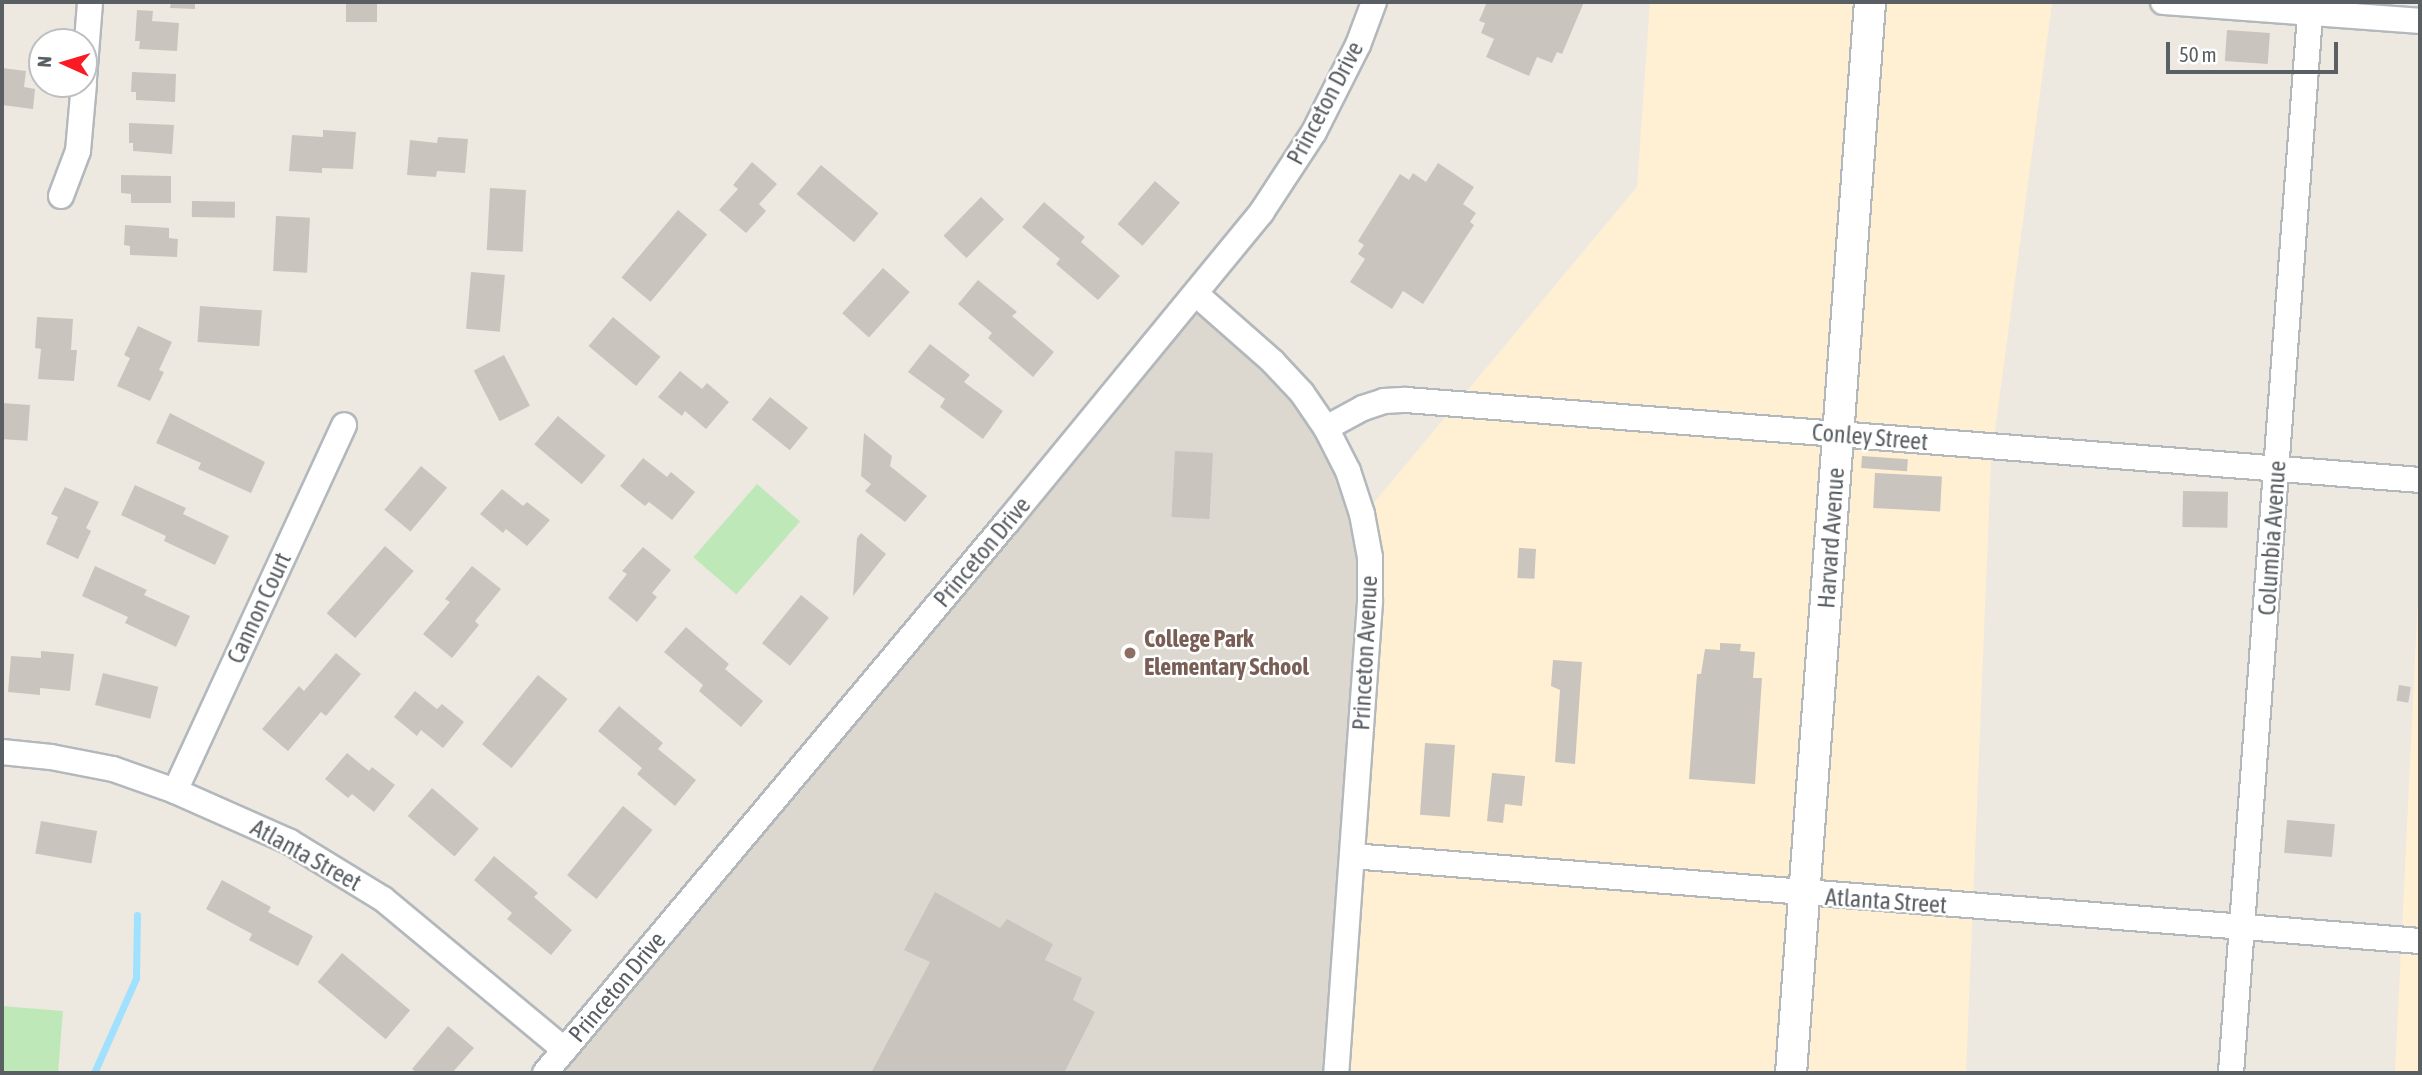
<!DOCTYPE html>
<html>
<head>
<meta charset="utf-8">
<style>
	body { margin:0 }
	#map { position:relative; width:2422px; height:1075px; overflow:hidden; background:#eee9e0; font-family:"Asap Condensed",sans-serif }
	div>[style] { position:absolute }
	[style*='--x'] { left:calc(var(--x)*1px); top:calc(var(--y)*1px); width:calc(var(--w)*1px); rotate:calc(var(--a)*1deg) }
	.commercial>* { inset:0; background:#fff0d4 }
	.education>* { inset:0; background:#ddd8cf }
	.green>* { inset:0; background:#bfe8b9; transform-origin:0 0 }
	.stream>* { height:7px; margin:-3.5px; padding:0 3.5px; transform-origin:3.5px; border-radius:3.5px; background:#9fe1ff }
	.building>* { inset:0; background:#c9c4bd; transform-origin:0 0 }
	.roads { filter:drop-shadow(2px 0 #b3b8bc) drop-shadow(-2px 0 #b3b8bc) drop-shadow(0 2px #b3b8bc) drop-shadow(0 -2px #b3b8bc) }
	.minor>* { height:24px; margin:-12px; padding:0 12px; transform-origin:12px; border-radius:12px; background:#fff }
	.tertiary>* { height:30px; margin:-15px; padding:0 15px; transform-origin:15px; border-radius:15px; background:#fff }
	.dots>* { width:19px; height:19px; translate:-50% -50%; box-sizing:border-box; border:4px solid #fff; border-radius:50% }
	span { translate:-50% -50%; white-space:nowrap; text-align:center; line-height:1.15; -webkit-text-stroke:5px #fff; paint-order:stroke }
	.street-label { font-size:24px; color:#595f63 }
	.education-label { font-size:24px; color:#785e54; font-weight:700 }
	.left { translate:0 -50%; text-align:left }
	.frame { position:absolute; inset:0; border:4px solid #595f63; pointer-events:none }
	.north { position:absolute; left:28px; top:28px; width:70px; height:70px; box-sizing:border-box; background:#fff; border:2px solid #bdbfc1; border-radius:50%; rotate:274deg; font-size:19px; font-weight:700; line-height:28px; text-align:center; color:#595f63 }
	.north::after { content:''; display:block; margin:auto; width:24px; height:32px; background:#f91a24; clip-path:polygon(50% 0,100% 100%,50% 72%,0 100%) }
	.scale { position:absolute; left:2166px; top:42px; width:172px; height:32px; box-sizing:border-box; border:4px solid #595f63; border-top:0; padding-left:9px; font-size:21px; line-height:24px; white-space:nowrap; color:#595f63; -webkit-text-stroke:5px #fff; paint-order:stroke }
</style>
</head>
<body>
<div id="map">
	<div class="commercial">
		<i style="clip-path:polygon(1650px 2px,2059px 2px,2052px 3px,1991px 461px,1966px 1073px,1336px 1073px,1368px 510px,1637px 187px)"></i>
		<i style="clip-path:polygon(2420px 556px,2420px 1073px,2395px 1073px,2408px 807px)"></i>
	</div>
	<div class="education">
		<i style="clip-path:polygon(1199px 294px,1306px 401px,1368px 510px,1336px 1073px,543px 1073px)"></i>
	</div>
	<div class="green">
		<i style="left:757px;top:484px;width:57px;height:97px;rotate:41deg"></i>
		<i style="clip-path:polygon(2px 1006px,63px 1011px,58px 1073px,2px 1073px)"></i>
	</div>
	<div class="stream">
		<i style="--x:94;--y:1073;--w:104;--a:-66.1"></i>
		<i style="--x:136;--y:978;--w:63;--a:-89.1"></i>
	</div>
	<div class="building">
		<i style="clip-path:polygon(171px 2px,195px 2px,195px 9px,170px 8px)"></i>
		<i style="left:346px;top:2px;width:31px;height:20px"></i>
		<i style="clip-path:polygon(1487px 2px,1584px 2px,1562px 54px,1557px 52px,1552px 63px,1537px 57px,1529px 76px,1486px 57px,1494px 39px,1481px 33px,1485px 23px,1479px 21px)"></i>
		<i style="clip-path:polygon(137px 10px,153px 11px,152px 21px,179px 23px,177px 51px,139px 49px,140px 41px,135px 41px)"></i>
		<i style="left:2227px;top:30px;width:43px;height:31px;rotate:4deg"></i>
		<i style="clip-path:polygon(2px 68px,26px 71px,24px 87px,35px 89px,33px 109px,2px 105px)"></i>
		<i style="clip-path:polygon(132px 72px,176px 74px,175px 102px,136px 100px,136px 92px,131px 92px)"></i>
		<i style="clip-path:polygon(129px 123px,174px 125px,172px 154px,133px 151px,133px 143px,129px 143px)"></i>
		<i style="clip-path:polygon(323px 130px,356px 132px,353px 169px,322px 168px,322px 173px,289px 171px,292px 135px,323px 137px)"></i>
		<i style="clip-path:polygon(438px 137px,468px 139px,465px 173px,437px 171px,436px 177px,407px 175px,410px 140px,437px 143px)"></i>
		<i style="clip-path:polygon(752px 162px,777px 184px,759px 204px,766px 211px,746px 233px,719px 210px,738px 189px,733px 185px)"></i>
		<i style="clip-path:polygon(1438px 163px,1474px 187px,1463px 204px,1476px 213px,1470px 222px,1474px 225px,1423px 304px,1403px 291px,1392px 309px,1350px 282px,1365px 259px,1358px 254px,1364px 245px,1358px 241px,1400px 174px,1409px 180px,1413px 173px,1426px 182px)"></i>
		<i style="left:821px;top:165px;width:75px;height:38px;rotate:40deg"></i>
		<i style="clip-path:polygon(121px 175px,171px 176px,171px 203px,131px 203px,131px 194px,121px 193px)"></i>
		<i style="left:1155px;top:181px;width:33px;height:57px;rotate:41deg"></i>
		<i style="left:490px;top:188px;width:36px;height:62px;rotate:3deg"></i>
		<i style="left:981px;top:197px;width:32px;height:54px;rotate:44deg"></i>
		<i style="left:192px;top:201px;width:43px;height:16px;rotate:1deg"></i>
		<i style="clip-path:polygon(1044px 202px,1085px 237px,1081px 242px,1120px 276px,1098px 300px,1056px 264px,1060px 259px,1022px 227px)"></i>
		<i style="left:678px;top:210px;width:38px;height:88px;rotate:40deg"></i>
		<i style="left:276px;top:216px;width:34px;height:55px;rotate:3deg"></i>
		<i style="clip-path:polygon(125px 225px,169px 228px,169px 238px,178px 239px,177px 257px,130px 255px,130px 246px,124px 245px)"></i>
		<i style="left:883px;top:268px;width:36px;height:61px;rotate:42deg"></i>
		<i style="left:471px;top:272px;width:34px;height:57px;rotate:5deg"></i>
		<i style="clip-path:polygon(978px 280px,1017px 312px,1012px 316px,1054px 352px,1033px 377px,988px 338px,992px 333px,958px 304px)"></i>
		<i style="left:200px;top:306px;width:62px;height:36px;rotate:4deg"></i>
		<i style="clip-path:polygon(37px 317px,73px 319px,71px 350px,77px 350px,74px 381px,38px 379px,41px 349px,35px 348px)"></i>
		<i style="left:613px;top:317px;width:62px;height:38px;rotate:40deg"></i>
		<i style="clip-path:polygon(138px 326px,172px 342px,159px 370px,164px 372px,150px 401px,117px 386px,130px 358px,124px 355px)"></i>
		<i style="clip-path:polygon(930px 344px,970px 375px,964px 382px,1003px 411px,983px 439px,940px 407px,945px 399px,908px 372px)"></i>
		<i style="left:504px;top:355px;width:57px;height:34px;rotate:63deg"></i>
		<i style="clip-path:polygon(680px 371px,702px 389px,707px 383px,729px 402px,706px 429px,685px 411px,682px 416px,658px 397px)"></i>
		<i style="left:770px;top:397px;width:49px;height:29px;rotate:39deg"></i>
		<i style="left:2px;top:403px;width:28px;height:36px;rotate:4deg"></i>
		<i style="clip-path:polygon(170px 413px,265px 462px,251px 493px,198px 469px,201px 463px,156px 443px)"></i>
		<i style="left:558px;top:416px;width:62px;height:37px;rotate:40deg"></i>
		<i style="clip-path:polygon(864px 433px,892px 456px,890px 466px,927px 496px,905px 522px,865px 491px,871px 484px,861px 476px)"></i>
		<i style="left:1175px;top:451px;width:38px;height:66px;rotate:3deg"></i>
		<i style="left:1862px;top:456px;width:46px;height:12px;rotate:4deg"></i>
		<i style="clip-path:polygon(643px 458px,667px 477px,671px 472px,695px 492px,672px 520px,649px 502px,645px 506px,620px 486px)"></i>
		<i style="left:421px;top:466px;width:34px;height:57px;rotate:40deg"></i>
		<i style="left:1875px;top:473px;width:67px;height:35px;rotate:3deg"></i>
		<i style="clip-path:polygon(135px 485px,186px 508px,183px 514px,229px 536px,215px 565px,164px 541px,166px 536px,121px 515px)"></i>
		<i style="clip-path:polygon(65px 487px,99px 502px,86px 528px,91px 531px,78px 559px,46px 544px,58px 517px,51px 514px)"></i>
		<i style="clip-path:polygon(502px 489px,523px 506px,527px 502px,550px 520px,527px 546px,506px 529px,503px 533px,480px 514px)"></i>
		<i style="left:2183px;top:491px;width:45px;height:36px;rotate:1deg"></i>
		<i style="clip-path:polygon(861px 533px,886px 554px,853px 596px,857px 538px)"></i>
		<i style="left:385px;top:546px;width:38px;height:89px;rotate:41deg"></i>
		<i style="clip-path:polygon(643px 547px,671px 570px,652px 593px,657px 597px,637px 622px,608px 598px,627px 574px,622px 571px)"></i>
		<i style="left:1519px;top:548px;width:17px;height:30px;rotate:3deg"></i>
		<i style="clip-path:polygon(95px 566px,147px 590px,144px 595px,190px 616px,176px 647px,125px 623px,128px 617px,82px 596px)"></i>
		<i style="clip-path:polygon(472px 566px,501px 589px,475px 621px,479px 625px,452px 658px,423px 634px,450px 602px,445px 599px)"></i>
		<i style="left:801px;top:595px;width:36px;height:62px;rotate:39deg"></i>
		<i style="clip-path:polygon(686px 627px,729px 664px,725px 669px,763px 701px,741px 727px,699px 691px,703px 685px,664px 652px)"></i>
		<i style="clip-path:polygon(1720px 643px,1741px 644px,1740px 651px,1755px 652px,1753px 678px,1762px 678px,1755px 784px,1689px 779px,1697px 674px,1701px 674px,1705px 649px,1720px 650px)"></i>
		<i style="clip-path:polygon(41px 651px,74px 654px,70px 691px,40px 688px,40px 695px,8px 692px,11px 656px,41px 658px)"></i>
		<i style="clip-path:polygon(336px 653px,361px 674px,326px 716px,321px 712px,288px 751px,262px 729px,299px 686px,304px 691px)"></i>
		<i style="clip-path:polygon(1553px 660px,1582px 662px,1575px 764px,1555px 762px,1560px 690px,1551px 686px)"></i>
		<i style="left:103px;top:673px;width:57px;height:33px;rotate:14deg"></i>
		<i style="left:538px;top:675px;width:38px;height:89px;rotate:39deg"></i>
		<i style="left:2399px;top:685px;width:12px;height:16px;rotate:9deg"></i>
		<i style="clip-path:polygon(415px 691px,437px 709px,442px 704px,464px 722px,443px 748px,421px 730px,417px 736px,394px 717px)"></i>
		<i style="clip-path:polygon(619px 706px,663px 743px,658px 749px,696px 780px,675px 806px,637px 774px,642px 768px,598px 731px)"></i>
		<i style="left:1425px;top:743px;width:30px;height:72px;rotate:4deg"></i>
		<i style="clip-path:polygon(347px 753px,369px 771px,372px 767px,395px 785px,374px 812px,352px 794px,348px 798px,325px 779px)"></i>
		<i style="clip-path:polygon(1492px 773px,1525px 776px,1522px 806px,1505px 804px,1503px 823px,1487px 821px)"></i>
		<i style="left:432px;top:788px;width:62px;height:37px;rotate:41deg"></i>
		<i style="left:623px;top:806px;width:38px;height:89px;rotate:39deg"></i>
		<i style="left:2287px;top:820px;width:48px;height:33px;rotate:5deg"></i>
		<i style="left:41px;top:821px;width:57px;height:33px;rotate:10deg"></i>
		<i style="clip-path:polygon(494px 856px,538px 893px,534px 897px,572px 930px,551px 955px,507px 919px,512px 913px,474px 880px)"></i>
		<i style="clip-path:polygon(222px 880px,271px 907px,268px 912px,313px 936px,298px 966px,249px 940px,252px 934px,206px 909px)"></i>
		<i style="clip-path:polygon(935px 892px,1000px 928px,1007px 919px,1053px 944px,1045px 960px,1082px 978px,1073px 1000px,1095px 1012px,1064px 1073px,871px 1073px,930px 962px,904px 950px)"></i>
		<i style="left:342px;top:953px;width:89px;height:38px;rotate:40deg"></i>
		<i style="clip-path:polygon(448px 1026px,474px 1048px,452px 1073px,417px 1073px,412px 1069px)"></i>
	</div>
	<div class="roads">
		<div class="minor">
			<i style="--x:2163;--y:2;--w:258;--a:4.2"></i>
			<i style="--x:84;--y:79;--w:77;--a:-85.5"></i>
			<i style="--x:61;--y:196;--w:48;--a:-69.3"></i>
			<i style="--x:78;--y:151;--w:67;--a:-84.9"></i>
			<i style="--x:1196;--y:294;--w:103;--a:41.4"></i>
			<i style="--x:1273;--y:362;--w:42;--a:46.9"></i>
			<i style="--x:1302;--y:393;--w:42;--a:55.6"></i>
			<i style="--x:1326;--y:428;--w:48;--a:62.9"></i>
			<i style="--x:1348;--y:471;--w:45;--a:72"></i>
			<i style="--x:1362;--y:514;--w:44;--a:79.5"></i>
			<i style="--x:1370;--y:557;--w:45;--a:90"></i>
			<i style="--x:1370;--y:602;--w:472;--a:94.1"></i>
			<i style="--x:1326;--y:428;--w:42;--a:-28.4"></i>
			<i style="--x:1363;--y:408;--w:22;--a:-18"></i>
			<i style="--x:1384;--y:401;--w:22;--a:-3"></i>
			<i style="--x:1406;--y:400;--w:1017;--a:4.51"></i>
			<i style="--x:2;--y:752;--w:49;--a:5.8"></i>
			<i style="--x:51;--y:757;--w:63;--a:11"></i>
			<i style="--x:113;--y:769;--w:66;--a:19.5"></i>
			<i style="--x:175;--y:791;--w:126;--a:23.9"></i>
			<i style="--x:290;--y:842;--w:109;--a:31.5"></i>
			<i style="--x:383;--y:899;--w:236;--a:39.7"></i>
			<i style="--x:175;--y:791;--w:403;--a:-65.2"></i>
			<i style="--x:1352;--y:856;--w:1071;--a:4.55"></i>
			<i style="--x:545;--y:1073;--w:720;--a:-50.01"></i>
			<i style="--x:1008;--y:521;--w:399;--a:-50.6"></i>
			<i style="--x:1261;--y:213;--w:97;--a:-56.8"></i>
			<i style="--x:1314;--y:132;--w:97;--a:-63.2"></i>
			<i style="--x:1358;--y:45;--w:46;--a:-69.6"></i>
			<i style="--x:2231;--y:1073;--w:1074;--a:-85.73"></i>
		</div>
		<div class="tertiary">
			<i style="--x:1791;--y:1073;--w:1074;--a:-85.78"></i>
		</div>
	</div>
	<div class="dots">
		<i style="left:1130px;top:653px;background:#8d6e63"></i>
	</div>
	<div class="street-label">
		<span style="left:1325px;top:103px;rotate:-62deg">Princeton Drive</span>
		<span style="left:1870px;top:437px;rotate:5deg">Conley Street</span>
		<span style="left:1831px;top:538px;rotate:-86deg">Harvard Avenue</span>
		<span style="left:2272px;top:538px;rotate:-86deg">Columbia Avenue</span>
		<span style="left:982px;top:552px;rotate:-50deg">Princeton Drive</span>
		<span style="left:259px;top:608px;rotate:-65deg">Cannon Court</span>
		<span style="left:1365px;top:653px;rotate:-87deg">Princeton Avenue</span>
		<span style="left:306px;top:855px;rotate:29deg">Atlanta Street</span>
		<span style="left:1886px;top:901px;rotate:4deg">Atlanta Street</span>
		<span style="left:617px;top:987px;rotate:-50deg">Princeton Drive</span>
	</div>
	<div class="education-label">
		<span class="left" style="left:1144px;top:653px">College Park<br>Elementary School</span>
	</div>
	<div class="frame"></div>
	<div class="north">N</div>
	<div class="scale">50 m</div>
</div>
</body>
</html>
